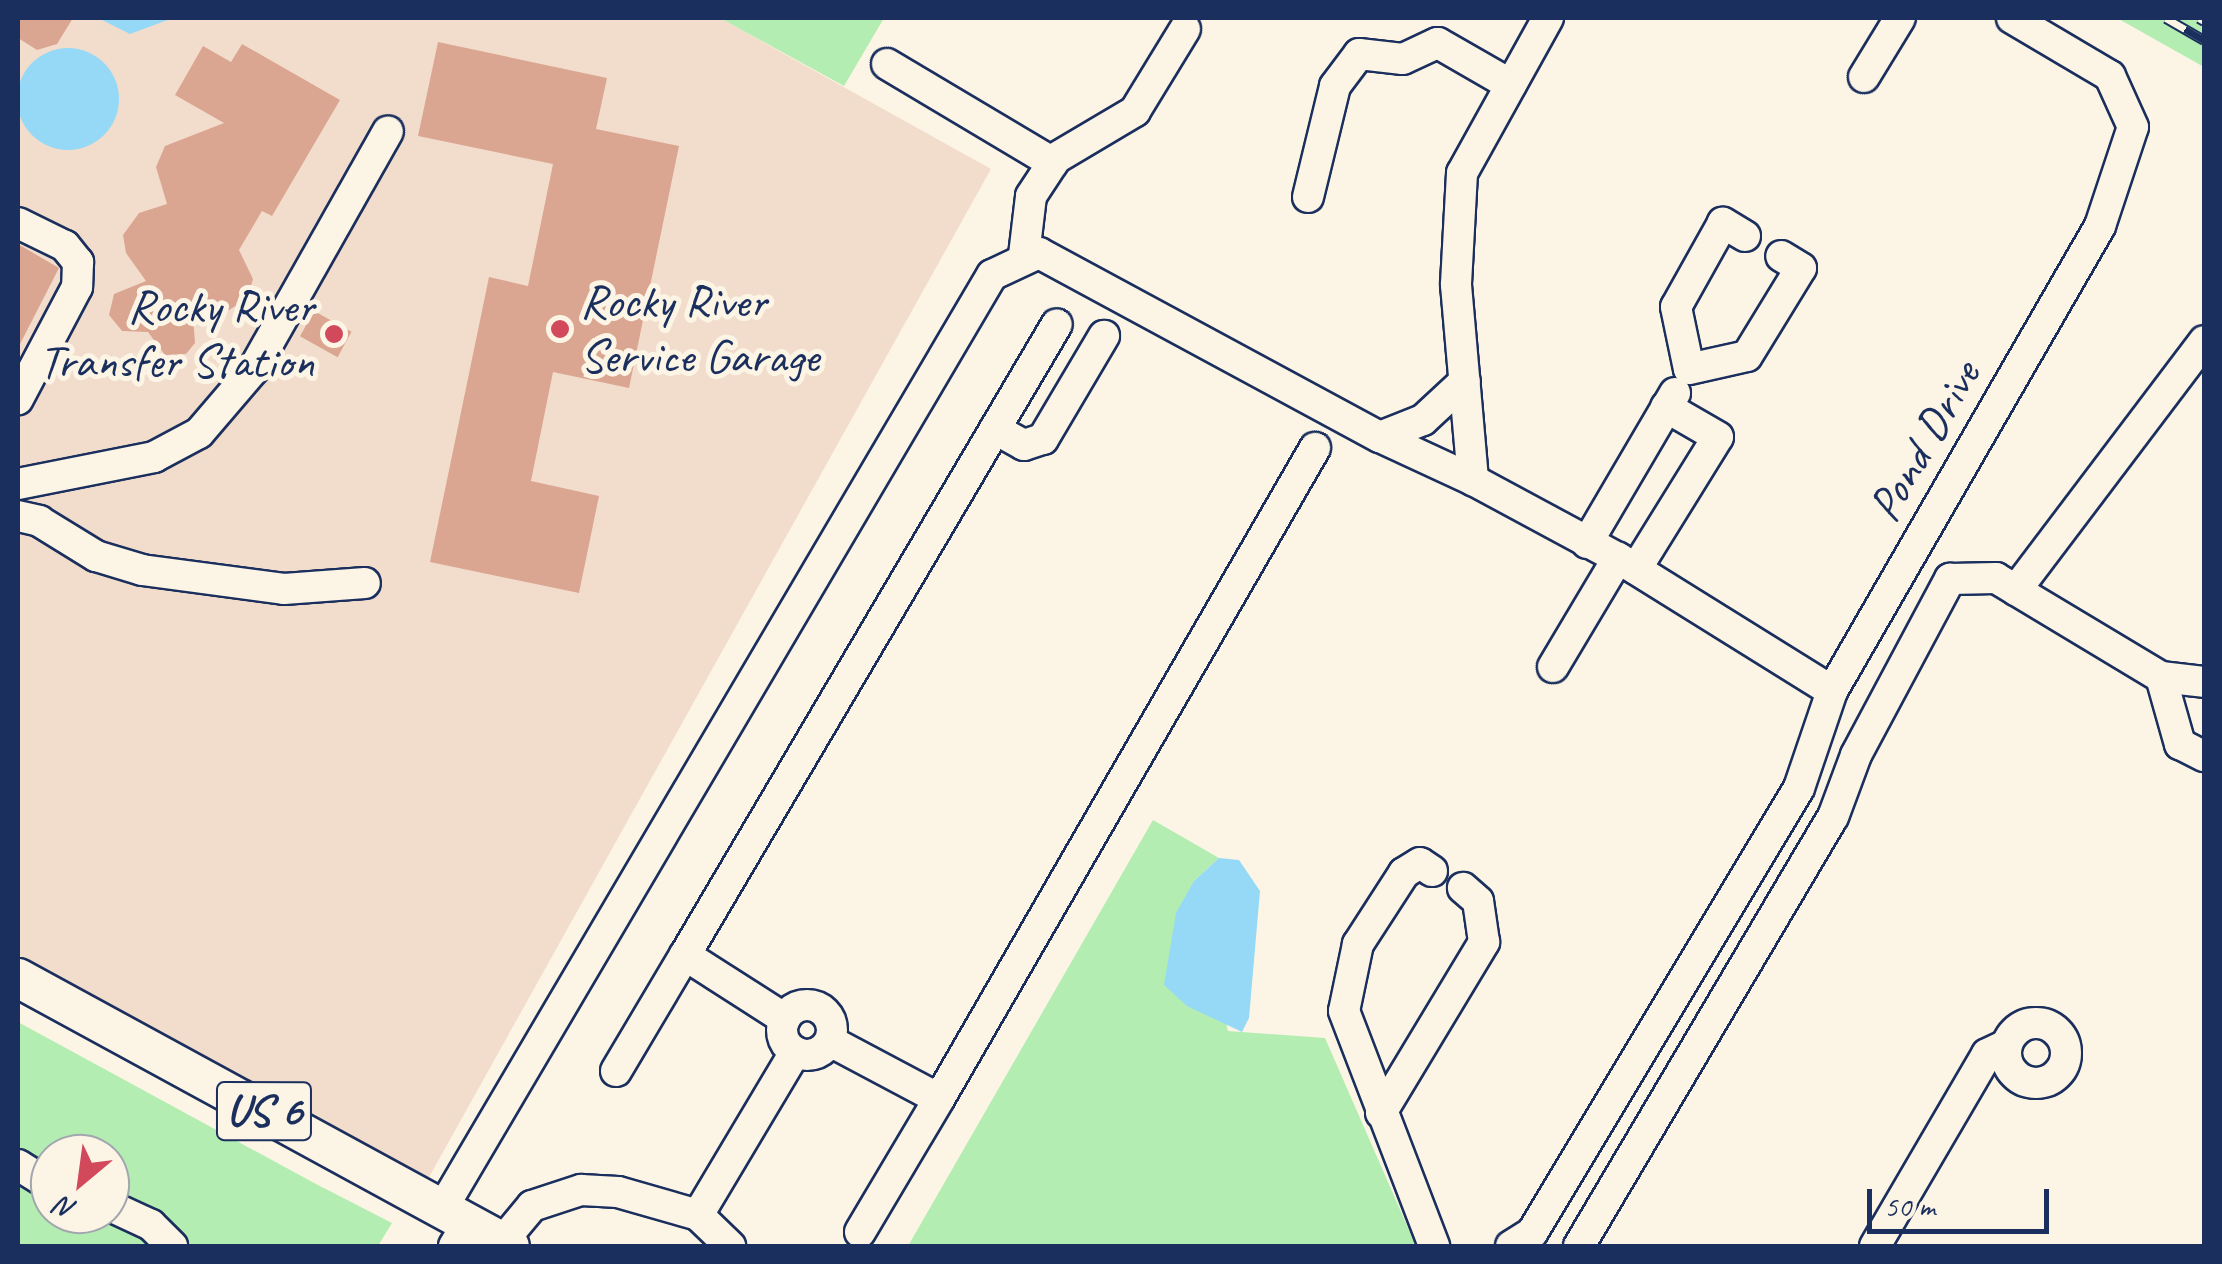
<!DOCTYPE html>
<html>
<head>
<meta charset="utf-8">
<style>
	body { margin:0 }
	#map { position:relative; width:2222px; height:1264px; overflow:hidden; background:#fcf5e5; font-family:Caveat,sans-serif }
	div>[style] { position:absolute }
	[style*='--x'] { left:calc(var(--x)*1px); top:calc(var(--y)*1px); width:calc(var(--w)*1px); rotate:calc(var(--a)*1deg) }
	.built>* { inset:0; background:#f2ddcc }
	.green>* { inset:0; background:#b4edb1 }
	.water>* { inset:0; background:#95d9f7 }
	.round { border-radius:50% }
	.building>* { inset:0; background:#dba691; transform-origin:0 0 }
	.roads { filter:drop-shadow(2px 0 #1b2f5e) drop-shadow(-2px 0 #1b2f5e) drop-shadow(0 2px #1b2f5e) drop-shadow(0 -2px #1b2f5e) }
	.minor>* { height:30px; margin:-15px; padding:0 15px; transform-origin:15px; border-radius:15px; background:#fcf5e5 }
	.minor>.ring { margin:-15px; padding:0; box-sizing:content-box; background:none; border:30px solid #fcf5e5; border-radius:50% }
	.major>* { height:38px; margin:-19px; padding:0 19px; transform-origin:19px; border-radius:19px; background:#fcf5e5 }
	.rail>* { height:11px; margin-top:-5.5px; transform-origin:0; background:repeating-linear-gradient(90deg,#fcf5e5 0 22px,#1b2f5e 0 44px); box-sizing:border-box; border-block:2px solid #1b2f5e }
	.dots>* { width:28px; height:28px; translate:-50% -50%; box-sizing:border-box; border:5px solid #fcf5e5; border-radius:50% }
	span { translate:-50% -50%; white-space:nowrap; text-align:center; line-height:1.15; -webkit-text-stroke:10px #fcf5e5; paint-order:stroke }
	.shield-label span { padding:2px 8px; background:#fcf5e5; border:2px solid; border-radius:8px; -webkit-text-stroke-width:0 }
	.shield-label { font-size:45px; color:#1b2f5e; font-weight:700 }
	.poi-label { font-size:48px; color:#1b2f5e }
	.left { translate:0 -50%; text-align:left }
	.right { translate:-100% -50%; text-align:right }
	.street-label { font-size:48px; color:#1b2f5e }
	.frame { position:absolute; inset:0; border:20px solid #1b2f5e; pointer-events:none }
	.north { position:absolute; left:30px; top:1134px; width:100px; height:100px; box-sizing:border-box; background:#fcf5e5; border:2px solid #a2a6af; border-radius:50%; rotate:209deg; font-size:28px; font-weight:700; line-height:40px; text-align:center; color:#1b2f5e }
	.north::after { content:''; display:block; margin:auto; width:35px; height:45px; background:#d1495b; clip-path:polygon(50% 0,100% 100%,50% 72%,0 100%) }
	.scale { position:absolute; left:1867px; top:1189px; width:182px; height:45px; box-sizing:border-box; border:5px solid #1b2f5e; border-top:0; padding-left:12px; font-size:30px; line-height:35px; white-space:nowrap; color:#1b2f5e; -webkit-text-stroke:8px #fcf5e5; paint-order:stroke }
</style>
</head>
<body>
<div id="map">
	<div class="built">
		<i style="clip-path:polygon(18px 18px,720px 18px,991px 169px,423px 1188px,18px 963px)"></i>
	</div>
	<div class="green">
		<i style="clip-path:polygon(720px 18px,884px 18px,844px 86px)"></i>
		<i style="clip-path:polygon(2117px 18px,2204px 18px,2204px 67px)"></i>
		<i style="clip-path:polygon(1153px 820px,1219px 858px,1194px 881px,1228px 1031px,1325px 1038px,1416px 1246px,908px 1246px)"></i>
		<i style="clip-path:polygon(evenodd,18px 1022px,316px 1184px,392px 1223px,378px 1246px,18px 1246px,18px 1022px,50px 1154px,110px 1154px,110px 1214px,50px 1214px,50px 1154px)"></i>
	</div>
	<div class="water">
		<i style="clip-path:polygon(98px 18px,173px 18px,130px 34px)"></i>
		<i class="round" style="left:17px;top:48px;width:102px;height:102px"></i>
		<i style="clip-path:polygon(1219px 858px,1239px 860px,1260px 891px,1249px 1018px,1242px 1032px,1187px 1006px,1164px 985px,1176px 913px,1194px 881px)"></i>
	</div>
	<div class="building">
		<i style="clip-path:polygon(18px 18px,73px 18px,57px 44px,37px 50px,18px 38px)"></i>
		<i style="clip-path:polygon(438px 42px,607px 78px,596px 129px,679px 146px,629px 388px,553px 372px,531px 481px,599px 496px,579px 593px,430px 562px,489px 277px,528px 286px,553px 164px,418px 136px)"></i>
		<i style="clip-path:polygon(242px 44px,340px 100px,272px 216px,262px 211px,239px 250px,253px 279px,247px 299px,229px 310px,192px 303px,195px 343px,186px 354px,165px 355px,148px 332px,122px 331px,109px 315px,114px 294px,146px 281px,126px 253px,123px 235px,139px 213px,167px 204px,156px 167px,165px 146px,224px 123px,175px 95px,203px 46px,231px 62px)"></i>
		<i style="clip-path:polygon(18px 244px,59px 268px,18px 348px)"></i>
		<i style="left:314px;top:311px;width:43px;height:29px;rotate:29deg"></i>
	</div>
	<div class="roads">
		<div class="minor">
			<i style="--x:1548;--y:18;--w:177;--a:119"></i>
			<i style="--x:1462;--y:173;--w:112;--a:93.1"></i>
			<i style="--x:1456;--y:285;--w:196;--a:85"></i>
			<i style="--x:1473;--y:480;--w:165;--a:28.3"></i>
			<i style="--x:1618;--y:558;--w:252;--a:31.9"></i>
			<i style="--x:887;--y:64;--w:193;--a:30.8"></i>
			<i style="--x:1864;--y:77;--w:69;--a:-58.6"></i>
			<i style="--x:1308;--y:197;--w:114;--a:-76.3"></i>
			<i style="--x:1335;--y:86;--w:40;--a:-53"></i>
			<i style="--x:1359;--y:54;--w:44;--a:6.5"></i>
			<i style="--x:1403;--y:59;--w:38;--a:-25"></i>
			<i style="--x:1438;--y:43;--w:84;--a:29.9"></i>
			<i style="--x:18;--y:223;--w:52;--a:26.1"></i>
			<i style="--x:65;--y:246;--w:21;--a:51"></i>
			<i style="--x:78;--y:262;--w:25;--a:92"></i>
			<i style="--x:77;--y:287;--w:127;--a:117.8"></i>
			<i style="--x:1745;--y:236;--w:26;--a:-149"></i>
			<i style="--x:1723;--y:223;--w:96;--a:119.2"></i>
			<i style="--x:1676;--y:307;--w:63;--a:78.2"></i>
			<i style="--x:1689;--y:369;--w:59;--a:-12.6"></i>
			<i style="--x:1747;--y:356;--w:103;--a:-58.5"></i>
			<i style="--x:1801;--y:268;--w:23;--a:-149"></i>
			<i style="--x:1024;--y:255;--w:59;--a:-83.2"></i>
			<i style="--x:1031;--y:196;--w:45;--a:-56.7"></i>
			<i style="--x:1056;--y:158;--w:92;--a:-30.7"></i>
			<i style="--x:1135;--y:111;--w:96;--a:-58.6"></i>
			<i style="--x:995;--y:429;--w:33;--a:29"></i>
			<i style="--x:1024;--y:445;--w:20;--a:-18"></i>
			<i style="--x:1043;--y:439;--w:120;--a:-59.4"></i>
			<i style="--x:1380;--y:437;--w:102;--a:24.8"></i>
			<i style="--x:18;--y:484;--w:139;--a:-11.2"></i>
			<i style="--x:154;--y:457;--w:51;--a:-28.1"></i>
			<i style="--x:199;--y:433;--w:83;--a:-49.4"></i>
			<i style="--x:253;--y:370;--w:274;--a:-60.5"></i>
			<i style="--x:18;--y:516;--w:22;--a:13"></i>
			<i style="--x:39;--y:521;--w:67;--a:31.6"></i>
			<i style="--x:96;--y:556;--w:48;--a:16.9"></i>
			<i style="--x:142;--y:570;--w:143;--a:7.6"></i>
			<i style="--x:284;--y:589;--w:81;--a:-4.2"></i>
			<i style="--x:1587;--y:543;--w:174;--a:-59.6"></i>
			<i style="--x:1636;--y:569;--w:155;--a:-58.2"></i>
			<i style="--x:1718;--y:437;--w:60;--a:-150"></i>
			<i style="--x:2016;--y:590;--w:312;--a:-52.9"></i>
			<i style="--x:1553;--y:667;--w:127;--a:-59.2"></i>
			<i style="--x:2161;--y:677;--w:70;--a:74.2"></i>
			<i style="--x:2180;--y:744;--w:27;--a:27"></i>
			<i style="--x:1432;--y:871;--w:14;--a:-146"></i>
			<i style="--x:1420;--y:863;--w:19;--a:148"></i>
			<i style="--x:1404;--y:873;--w:85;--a:122.9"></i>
			<i style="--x:1358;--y:944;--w:68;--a:101.8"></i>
			<i style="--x:1344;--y:1011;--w:252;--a:69"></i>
			<i class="ring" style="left:782px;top:1005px;width:20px;height:20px"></i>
			<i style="--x:785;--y:1019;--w:119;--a:-147.4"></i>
			<i style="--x:685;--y:955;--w:732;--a:-59.48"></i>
			<i class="ring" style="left:2006px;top:1023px;width:30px;height:30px"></i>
			<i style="--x:830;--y:1041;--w:123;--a:28"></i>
			<i style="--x:939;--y:1099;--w:752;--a:-59.99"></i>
			<i style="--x:616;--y:1071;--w:135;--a:-59.3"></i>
			<i style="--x:1381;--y:1113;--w:200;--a:-58.9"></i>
			<i style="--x:1484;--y:942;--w:41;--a:-98.3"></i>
			<i style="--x:1478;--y:901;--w:20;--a:-139"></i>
			<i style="--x:18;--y:1165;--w:38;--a:32"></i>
			<i style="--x:110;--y:1206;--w:45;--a:24.9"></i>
			<i style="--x:151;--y:1225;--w:30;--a:45"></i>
			<i style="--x:442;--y:1209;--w:1084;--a:-59.51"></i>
			<i style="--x:992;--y:275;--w:52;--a:-25.1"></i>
			<i style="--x:1039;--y:253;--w:387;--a:28.4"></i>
			<i style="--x:1380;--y:437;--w:46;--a:-21.6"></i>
			<i style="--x:1423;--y:420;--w:57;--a:-42.9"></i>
			<i style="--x:698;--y:1215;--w:190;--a:-59.2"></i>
			<i style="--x:860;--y:1232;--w:155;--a:-59.3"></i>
			<i style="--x:502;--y:1242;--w:47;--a:-50.2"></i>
			<i style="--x:532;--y:1206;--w:52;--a:-18.1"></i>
			<i style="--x:581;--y:1190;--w:37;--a:3"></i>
			<i style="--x:618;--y:1192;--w:83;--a:16"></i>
			<i style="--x:698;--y:1215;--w:45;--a:44.1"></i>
			<i style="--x:454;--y:1246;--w:27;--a:-59"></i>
			<i style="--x:1511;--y:1246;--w:25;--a:-32"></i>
			<i style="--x:1532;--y:1233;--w:519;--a:-59.04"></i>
			<i style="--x:1799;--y:788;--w:102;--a:-71.2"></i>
			<i style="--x:1832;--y:691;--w:537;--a:-60.04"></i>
			<i style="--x:2100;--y:226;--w:104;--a:-71.6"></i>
			<i style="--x:2133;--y:127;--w:56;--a:-114.3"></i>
			<i style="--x:2110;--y:76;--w:114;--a:-149.4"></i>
			<i style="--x:1579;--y:1246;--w:499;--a:-59.4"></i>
			<i style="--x:1833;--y:817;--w:66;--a:-69.6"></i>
			<i style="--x:1856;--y:755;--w:200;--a:-61.9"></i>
			<i style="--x:1950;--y:579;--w:46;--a:-1.2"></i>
			<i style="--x:1996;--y:578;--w:192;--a:31"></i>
			<i style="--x:2161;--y:677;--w:43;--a:6.6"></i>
			<i style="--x:1875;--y:1246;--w:222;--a:-59.7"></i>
			<i style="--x:1987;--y:1054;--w:21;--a:-25"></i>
		</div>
		<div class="major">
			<i style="--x:18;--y:978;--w:560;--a:28.58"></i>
		</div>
	</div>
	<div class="rail">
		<i style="--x:2166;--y:18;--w:44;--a:30.1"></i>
		<i style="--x:2199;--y:18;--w:6;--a:31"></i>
	</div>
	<div class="dots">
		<i style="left:560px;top:329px;background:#d1495b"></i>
		<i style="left:334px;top:334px;background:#d1495b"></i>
	</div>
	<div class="shield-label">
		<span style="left:264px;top:1111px">US 6</span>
	</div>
	<div class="poi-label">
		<span class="left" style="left:580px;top:329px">Rocky River<br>Service Garage</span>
		<span class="right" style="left:314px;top:334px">Rocky River<br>Transfer Station</span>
	</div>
	<div class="street-label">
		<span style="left:1924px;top:441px;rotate:-60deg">Pond Drive</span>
	</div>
	<div class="frame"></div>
	<div class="north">N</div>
	<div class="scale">50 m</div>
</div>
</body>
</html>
